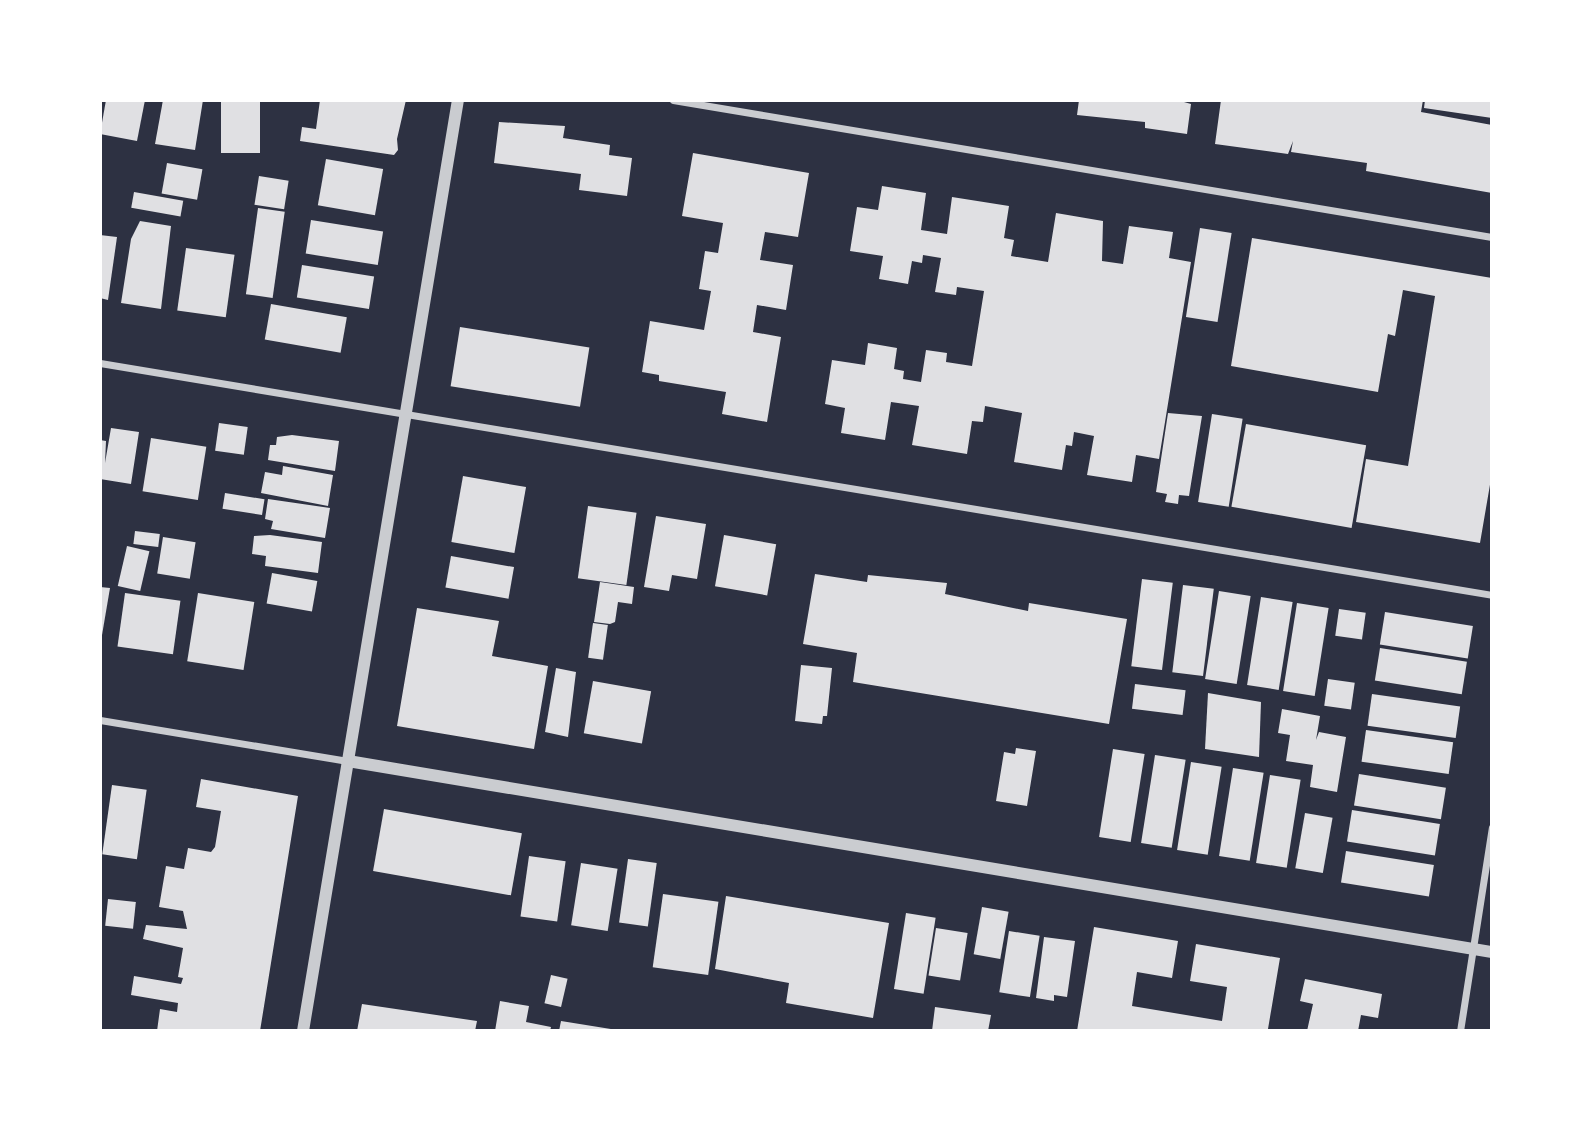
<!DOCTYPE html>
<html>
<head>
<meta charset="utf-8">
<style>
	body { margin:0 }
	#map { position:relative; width:1592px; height:1131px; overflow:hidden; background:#2d3142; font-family:Rubik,sans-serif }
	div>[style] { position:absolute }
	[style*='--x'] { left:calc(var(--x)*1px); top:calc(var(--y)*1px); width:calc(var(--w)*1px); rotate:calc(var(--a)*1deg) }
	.building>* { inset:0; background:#e0e0e3; transform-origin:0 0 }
	.minor>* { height:7px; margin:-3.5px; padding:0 3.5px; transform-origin:3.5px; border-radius:3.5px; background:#caccd0 }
	.tertiary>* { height:12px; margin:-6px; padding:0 6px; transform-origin:6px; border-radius:6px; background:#caccd0 }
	span { translate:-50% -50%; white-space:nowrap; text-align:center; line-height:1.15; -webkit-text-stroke:5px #fff; paint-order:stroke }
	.frame { position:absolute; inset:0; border:102px solid #fff; pointer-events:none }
</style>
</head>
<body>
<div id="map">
	<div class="building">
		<i style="clip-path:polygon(106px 100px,145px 100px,137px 141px,100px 134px)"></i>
		<i style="clip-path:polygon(163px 100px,203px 100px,195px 150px,155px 144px)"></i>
		<i style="left:221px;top:100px;width:39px;height:53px"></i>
		<i style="clip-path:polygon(320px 100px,406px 100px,397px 139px,398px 150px,394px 155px,300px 141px,302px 127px,316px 129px)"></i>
		<i style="clip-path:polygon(1079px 100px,1177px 100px,1191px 104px,1187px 134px,1145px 128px,1145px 122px,1077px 115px)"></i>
		<i style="clip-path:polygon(1221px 100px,1423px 100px,1421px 112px,1492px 125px,1492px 193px,1366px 171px,1367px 163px,1291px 152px,1293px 141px,1288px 154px,1215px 144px)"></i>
		<i style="clip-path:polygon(1425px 100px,1492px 100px,1492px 118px,1424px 108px)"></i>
		<i style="clip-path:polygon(499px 122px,565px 126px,563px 138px,610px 145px,609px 155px,632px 158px,627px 196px,579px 190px,581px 174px,494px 163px)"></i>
		<i style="clip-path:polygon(693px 153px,809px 173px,798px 237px,765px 232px,760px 260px,793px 265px,786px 310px,757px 305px,753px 332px,781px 337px,767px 422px,722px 414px,726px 392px,659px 381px,659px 375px,642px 372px,650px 321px,704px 330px,711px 291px,699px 289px,705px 251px,718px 253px,723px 223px,682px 216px)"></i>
		<i style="left:326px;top:159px;width:58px;height:47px;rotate:10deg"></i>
		<i style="left:167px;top:163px;width:36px;height:31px;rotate:10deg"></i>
		<i style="left:259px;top:176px;width:30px;height:29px;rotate:9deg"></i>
		<i style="clip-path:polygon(882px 186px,926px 193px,921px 230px,947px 234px,952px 197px,1009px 206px,1004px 238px,1014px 240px,1011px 256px,1048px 262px,1056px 213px,1103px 221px,1102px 261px,1123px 264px,1129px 226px,1173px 232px,1169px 258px,1191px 262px,1159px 459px,1136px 455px,1132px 482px,1087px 475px,1094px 436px,1074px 432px,1072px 446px,1066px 445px,1062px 470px,1014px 462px,1022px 413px,985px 406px,983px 422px,972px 421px,967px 454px,912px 445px,919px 406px,891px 402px,885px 440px,841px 433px,845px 408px,825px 404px,832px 360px,865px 365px,868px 343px,897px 348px,894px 369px,904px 371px,903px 379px,921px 382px,926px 350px,947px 353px,946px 362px,972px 366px,984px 291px,957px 287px,956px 295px,935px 292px,941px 258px,923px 255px,922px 263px,912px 261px,908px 284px,879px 279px,883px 256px,850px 251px,857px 207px,878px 210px)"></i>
		<i style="left:134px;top:192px;width:50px;height:16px;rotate:10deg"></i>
		<i style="left:258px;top:208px;width:27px;height:87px;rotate:8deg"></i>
		<i style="left:311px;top:220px;width:73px;height:34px;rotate:9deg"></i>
		<i style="clip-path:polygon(140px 221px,171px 226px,161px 309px,121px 303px,131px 239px)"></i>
		<i style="left:1200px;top:228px;width:32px;height:90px;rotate:9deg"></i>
		<i style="clip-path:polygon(100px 235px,117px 237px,108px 300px,100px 298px)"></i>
		<i style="clip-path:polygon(1252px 238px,1492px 278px,1492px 473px,1480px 543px,1356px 522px,1366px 459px,1408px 466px,1435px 296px,1403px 290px,1395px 336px,1388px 334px,1378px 392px,1231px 366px)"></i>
		<i style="left:186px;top:248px;width:49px;height:63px;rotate:8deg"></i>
		<i style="left:302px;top:265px;width:73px;height:33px;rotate:9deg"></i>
		<i style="left:271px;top:304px;width:77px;height:36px;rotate:10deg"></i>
		<i style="left:460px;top:327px;width:131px;height:60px;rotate:9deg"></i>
		<i style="clip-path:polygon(1168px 413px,1202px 416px,1189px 496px,1179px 495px,1178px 504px,1165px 502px,1167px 494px,1156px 492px)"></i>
		<i style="left:1212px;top:414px;width:31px;height:89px;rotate:9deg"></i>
		<i style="left:219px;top:423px;width:29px;height:28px;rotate:8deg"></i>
		<i style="left:1246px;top:424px;width:122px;height:84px;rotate:10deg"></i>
		<i style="clip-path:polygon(111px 428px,139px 432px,131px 484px,100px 479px,100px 440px,106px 441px,105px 463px)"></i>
		<i style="clip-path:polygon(292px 435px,339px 441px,335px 471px,268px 460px,270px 445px,276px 445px,277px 437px)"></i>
		<i style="left:151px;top:438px;width:56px;height:54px;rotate:9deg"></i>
		<i style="clip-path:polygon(283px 466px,333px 475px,328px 506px,261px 493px,265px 472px,282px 475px)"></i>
		<i style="left:463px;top:476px;width:64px;height:67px;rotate:10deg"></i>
		<i style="left:225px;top:493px;width:40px;height:16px;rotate:9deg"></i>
		<i style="clip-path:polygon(268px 499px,330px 508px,325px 538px,271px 529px,273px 521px,265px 519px)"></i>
		<i style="left:588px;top:506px;width:49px;height:73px;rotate:8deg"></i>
		<i style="clip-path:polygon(656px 516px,706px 524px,697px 579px,672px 575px,669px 591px,644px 587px)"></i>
		<i style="left:135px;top:531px;width:25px;height:13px;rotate:7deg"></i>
		<i style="clip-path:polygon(270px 535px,322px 542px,318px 573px,265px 566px,266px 556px,252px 554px,254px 536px)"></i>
		<i style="left:724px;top:535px;width:53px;height:52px;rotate:10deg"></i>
		<i style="left:163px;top:537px;width:33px;height:37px;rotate:9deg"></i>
		<i style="left:127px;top:546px;width:23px;height:41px;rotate:13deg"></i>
		<i style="left:451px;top:556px;width:64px;height:32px;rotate:10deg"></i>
		<i style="left:272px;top:573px;width:46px;height:31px;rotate:10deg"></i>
		<i style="clip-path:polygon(815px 574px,867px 582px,868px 575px,947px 583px,945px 594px,1028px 611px,1029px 603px,1127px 619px,1109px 724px,853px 682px,857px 653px,803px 644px)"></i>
		<i style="left:1142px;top:579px;width:31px;height:88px;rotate:7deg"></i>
		<i style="clip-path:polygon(600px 582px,634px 587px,632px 604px,618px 602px,615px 622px,610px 624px,594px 622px)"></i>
		<i style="left:1183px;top:585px;width:31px;height:88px;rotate:7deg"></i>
		<i style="clip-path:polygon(100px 587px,110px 588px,101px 641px,100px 641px)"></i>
		<i style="left:1219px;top:591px;width:32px;height:89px;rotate:9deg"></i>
		<i style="left:125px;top:593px;width:56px;height:54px;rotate:8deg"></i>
		<i style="left:198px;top:593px;width:57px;height:69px;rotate:9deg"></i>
		<i style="left:1261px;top:597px;width:32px;height:89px;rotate:9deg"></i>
		<i style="left:1297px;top:603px;width:32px;height:89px;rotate:9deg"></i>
		<i style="clip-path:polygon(417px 608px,499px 621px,492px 656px,548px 666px,534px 749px,397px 726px)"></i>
		<i style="left:1339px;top:609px;width:27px;height:27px;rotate:8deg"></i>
		<i style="left:1385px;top:612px;width:89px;height:33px;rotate:9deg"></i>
		<i style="left:593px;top:623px;width:15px;height:35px;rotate:8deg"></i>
		<i style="left:1380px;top:648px;width:88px;height:33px;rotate:9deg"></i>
		<i style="clip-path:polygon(801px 665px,832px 668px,827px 716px,823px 716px,822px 724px,795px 721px)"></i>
		<i style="clip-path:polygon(556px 668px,576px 672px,568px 737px,545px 732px)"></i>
		<i style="left:1328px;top:679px;width:27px;height:27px;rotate:8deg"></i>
		<i style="left:593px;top:681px;width:59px;height:53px;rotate:10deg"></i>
		<i style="left:1135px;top:684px;width:51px;height:25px;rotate:7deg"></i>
		<i style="clip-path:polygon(1208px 693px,1261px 702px,1259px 757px,1205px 749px)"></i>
		<i style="left:1372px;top:694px;width:89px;height:32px;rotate:8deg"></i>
		<i style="clip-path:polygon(1282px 709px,1320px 716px,1316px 740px,1319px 732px,1346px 737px,1337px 792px,1310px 787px,1313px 765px,1286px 761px,1290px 735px,1278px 733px)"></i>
		<i style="left:1366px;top:730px;width:88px;height:32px;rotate:8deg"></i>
		<i style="clip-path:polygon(1016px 748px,1036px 751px,1027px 806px,996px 801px,1004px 752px,1015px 754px)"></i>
		<i style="left:1113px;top:749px;width:32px;height:89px;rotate:9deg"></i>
		<i style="left:1155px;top:755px;width:31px;height:89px;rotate:9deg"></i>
		<i style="left:1191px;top:762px;width:31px;height:89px;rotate:9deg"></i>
		<i style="left:1233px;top:768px;width:31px;height:89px;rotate:9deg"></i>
		<i style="left:1359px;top:774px;width:88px;height:32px;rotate:9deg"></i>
		<i style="left:1270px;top:775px;width:31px;height:89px;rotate:9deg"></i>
		<i style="clip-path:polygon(201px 779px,298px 796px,260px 1031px,157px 1031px,160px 1009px,177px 1012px,178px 1003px,131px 995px,134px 976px,181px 984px,183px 978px,178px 977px,183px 948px,143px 939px,146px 925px,187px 929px,183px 911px,159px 907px,166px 866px,184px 869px,188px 848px,211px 852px,215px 847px,221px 811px,196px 807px)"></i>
		<i style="left:112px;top:785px;width:35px;height:70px;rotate:8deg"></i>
		<i style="left:384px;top:809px;width:140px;height:63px;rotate:10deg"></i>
		<i style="left:1352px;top:810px;width:89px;height:32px;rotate:9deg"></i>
		<i style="left:1305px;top:813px;width:28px;height:56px;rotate:10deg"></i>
		<i style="left:1346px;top:851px;width:89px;height:32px;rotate:9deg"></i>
		<i style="left:529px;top:856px;width:37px;height:61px;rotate:8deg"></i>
		<i style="left:628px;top:859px;width:29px;height:64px;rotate:8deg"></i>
		<i style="left:581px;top:863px;width:37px;height:63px;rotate:9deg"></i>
		<i style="left:663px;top:894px;width:56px;height:74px;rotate:8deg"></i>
		<i style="clip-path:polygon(726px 896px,889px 923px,873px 1018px,786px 1003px,789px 983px,715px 969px)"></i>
		<i style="left:108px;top:899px;width:28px;height:27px;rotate:6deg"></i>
		<i style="left:982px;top:907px;width:27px;height:48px;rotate:10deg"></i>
		<i style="left:906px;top:913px;width:30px;height:77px;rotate:9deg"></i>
		<i style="clip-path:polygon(1094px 927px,1178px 941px,1172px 978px,1137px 972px,1132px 1006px,1222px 1021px,1227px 987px,1190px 981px,1196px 944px,1280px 958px,1268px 1029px,1276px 1031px,1077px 1031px)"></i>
		<i style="left:936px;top:928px;width:32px;height:48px;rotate:9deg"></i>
		<i style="left:1009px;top:931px;width:31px;height:62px;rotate:9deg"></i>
		<i style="clip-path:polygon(1044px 937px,1075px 941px,1067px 997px,1054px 995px,1054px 1001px,1036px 998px)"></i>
		<i style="left:551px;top:975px;width:17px;height:29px;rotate:13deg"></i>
		<i style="clip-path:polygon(1305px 979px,1382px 994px,1378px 1018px,1361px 1015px,1358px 1031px,1307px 1031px,1313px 1004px,1300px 1001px)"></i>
		<i style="clip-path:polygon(500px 1001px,529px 1006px,526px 1022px,551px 1027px,550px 1031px,495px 1031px)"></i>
		<i style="clip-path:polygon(362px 1004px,477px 1021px,475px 1031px,357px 1031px)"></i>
		<i style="clip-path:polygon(935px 1007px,991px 1015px,988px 1031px,932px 1031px)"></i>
		<i style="clip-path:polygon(561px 1021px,617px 1030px,616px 1031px,559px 1031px)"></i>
	</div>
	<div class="minor">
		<i style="--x:673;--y:100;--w:830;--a:9.5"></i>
		<i style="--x:100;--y:363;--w:1411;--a:9.46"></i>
		<i style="--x:100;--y:720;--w:251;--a:9.4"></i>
		<i style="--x:1460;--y:1031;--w:206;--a:-81.1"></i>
	</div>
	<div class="tertiary">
		<i style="--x:348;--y:761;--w:1160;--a:9.48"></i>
		<i style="--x:303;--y:1031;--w:944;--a:-80.55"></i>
	</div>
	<div class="frame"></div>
</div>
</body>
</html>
